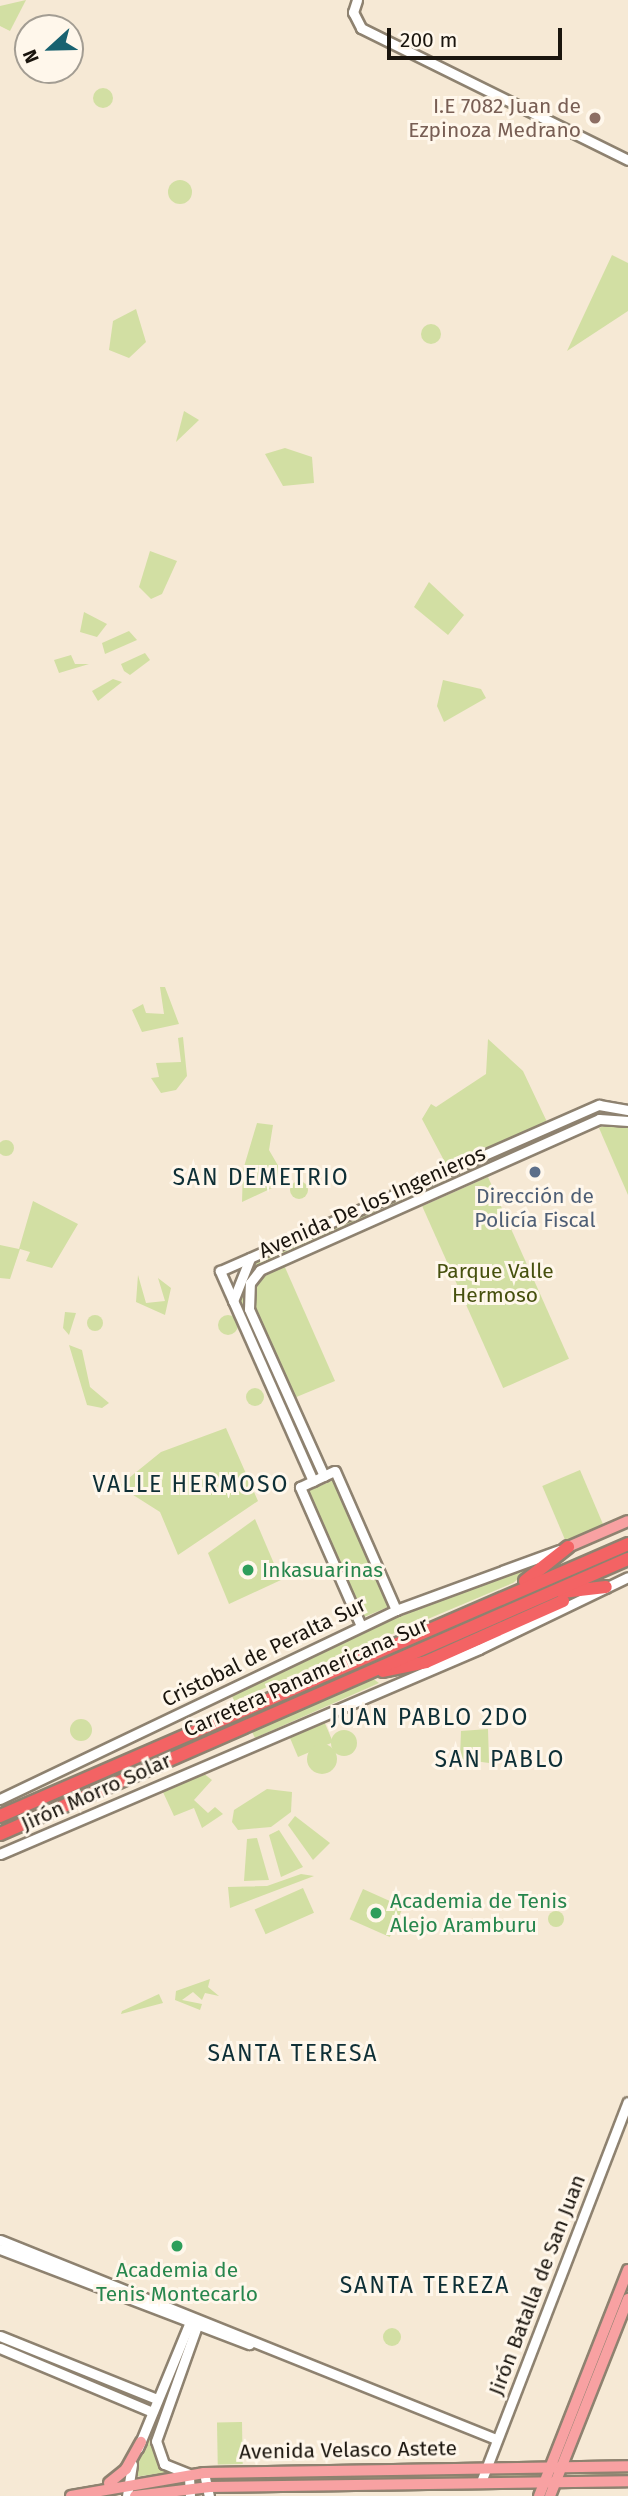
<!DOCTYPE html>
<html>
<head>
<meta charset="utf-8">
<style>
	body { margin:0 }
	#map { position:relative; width:628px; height:2496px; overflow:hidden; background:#f6e9d5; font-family:"Fira Sans",sans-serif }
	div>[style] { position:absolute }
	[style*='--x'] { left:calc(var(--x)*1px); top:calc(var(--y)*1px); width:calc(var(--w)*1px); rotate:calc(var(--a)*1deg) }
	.green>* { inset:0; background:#d2dfa3; transform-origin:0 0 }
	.round { border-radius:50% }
	.roads { filter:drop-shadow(2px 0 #8e8270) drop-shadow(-2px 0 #8e8270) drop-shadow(0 2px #8e8270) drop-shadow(0 -2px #8e8270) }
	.minor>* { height:9px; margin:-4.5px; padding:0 4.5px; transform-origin:4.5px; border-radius:4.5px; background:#fff }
	.major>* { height:10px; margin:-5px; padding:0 5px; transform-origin:5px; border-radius:5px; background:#f8a1a2 }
	.highway>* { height:12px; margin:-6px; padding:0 6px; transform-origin:6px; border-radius:6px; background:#f36364 }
	.dots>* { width:19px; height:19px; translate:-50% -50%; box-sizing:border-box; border:4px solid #fff7eb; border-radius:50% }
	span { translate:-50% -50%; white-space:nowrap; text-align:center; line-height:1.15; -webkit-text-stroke:6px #fff7eb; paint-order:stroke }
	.education-label { font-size:21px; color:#785e54 }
	.right { translate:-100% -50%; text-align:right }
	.service-label { font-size:21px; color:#4e5e75 }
	.street-label { font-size:21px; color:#1a150e }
	.park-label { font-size:21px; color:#46500e }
	.leisure-label { font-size:21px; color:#27864d }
	.left { translate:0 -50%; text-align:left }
	.neighbourhood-label { font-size:23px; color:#0e2f36; letter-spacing:2px }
	.north { position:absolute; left:14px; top:14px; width:70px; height:70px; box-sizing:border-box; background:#fff7eb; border:2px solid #a39d93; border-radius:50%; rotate:248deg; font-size:19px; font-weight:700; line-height:28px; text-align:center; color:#1a150e }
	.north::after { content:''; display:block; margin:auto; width:24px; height:32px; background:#186270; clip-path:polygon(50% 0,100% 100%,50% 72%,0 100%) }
	.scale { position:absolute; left:387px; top:28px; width:175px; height:32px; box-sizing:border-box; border:4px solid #1a150e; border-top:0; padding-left:9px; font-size:21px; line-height:24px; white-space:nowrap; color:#1a150e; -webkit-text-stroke:5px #fff7eb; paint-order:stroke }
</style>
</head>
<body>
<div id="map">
	<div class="green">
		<i style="clip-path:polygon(26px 0,10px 31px,0 26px,0 6px)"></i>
		<i class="round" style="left:93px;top:88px;width:20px;height:20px"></i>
		<i class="round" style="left:168px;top:180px;width:24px;height:24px"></i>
		<i style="clip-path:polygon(612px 255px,628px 263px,628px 311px,567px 351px)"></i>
		<i style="clip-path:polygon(136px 309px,146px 342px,129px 358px,109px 350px,113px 321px)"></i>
		<i class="round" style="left:421px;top:324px;width:20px;height:20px"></i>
		<i style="clip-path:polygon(184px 411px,199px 420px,176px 442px)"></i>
		<i style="clip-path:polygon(285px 448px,312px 457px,314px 483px,283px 486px,265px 454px)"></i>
		<i style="clip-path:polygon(150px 551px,177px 561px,162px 594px,151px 599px,139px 587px)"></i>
		<i style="clip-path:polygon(429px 582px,464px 615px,448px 635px,414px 607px)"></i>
		<i style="clip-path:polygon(84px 612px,107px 624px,97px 637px,80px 632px)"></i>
		<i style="clip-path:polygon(129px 631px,137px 640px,105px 654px,102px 643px)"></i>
		<i style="clip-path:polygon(145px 653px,150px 660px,130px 675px,124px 671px,121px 664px)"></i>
		<i style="clip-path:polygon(71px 655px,75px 664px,89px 664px,59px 673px,54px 660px)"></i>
		<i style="clip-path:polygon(113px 679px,122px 682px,98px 701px,92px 691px)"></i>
		<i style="clip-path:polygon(443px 680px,481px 689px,486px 698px,444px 722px,437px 706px)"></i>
		<i style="clip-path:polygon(160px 987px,165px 987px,179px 1024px,142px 1032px,132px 1010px,143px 1004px,146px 1013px,164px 1014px)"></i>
		<i style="clip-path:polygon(183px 1037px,187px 1076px,176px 1090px,161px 1093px,151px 1078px,159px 1077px,156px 1063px,181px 1062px,178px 1038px)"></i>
		<i style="clip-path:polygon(488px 1039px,523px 1071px,548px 1124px,448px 1168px,422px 1119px,431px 1104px,436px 1107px,486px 1074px)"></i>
		<i style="clip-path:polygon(613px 1109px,628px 1114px,628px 1117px,603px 1113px,561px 1128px,598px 1110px)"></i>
		<i style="clip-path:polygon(257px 1123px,273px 1125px,269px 1150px,287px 1181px,242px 1202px,243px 1170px)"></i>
		<i style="clip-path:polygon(608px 1124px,628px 1128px,628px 1195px,599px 1128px)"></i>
		<i style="clip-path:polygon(552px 1130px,554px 1136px,493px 1162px,494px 1156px)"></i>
		<i class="round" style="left:-2px;top:1140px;width:16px;height:16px"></i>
		<i style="clip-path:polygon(479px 1162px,483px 1166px,383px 1208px,385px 1204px)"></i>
		<i style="left:488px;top:1177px;width:199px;height:72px;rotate:66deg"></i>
		<i class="round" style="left:290px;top:1181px;width:18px;height:18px"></i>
		<i style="clip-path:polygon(33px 1201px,78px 1224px,52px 1268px,26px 1261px,30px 1252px,20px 1249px,10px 1279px,0 1278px,0 1245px,19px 1249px)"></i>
		<i style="clip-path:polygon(375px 1207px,377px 1213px,267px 1262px,246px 1287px,247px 1312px,284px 1397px,280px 1399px,239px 1307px,252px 1262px)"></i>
		<i style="clip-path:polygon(284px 1265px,335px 1381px,294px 1398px,254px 1305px,257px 1281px)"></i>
		<i style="clip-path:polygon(138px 1275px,146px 1303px,165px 1301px,158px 1278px,171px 1288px,165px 1315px,136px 1302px)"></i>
		<i style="clip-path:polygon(65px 1312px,76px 1313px,69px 1335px,63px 1328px)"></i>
		<i class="round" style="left:87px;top:1315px;width:16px;height:16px"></i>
		<i class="round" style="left:218px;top:1315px;width:20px;height:20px"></i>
		<i style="clip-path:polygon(69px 1345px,82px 1350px,90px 1387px,109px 1403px,102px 1408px,87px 1405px)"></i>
		<i class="round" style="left:246px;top:1388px;width:18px;height:18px"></i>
		<i style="clip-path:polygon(226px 1428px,258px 1501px,178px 1555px,160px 1512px,119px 1486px,161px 1452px)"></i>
		<i style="left:580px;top:1470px;width:61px;height:41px;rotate:67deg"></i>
		<i style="left:334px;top:1480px;width:138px;height:30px;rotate:67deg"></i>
		<i style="clip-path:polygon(255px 1519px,281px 1580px,229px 1604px,208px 1553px)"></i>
		<i style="clip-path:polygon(539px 1562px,513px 1583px,234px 1701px,232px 1696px,381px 1624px)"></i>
		<i style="clip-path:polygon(372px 1678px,379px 1683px,255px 1738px,252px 1732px,264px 1726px)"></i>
		<i class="round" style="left:70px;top:1719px;width:22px;height:22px"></i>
		<i style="left:324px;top:1721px;width:23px;height:38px;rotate:67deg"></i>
		<i style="clip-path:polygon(488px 1729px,489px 1763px,460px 1759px,461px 1731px)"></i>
		<i class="round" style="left:331px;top:1730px;width:26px;height:26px"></i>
		<i class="round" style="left:307px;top:1744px;width:30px;height:30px"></i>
		<i style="clip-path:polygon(203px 1773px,212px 1780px,194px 1800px,208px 1813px,215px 1807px,223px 1814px,202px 1828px,194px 1808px,174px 1816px,162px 1790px)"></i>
		<i style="clip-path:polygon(267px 1789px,292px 1792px,291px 1812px,271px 1827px,238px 1830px,232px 1822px,234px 1810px)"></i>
		<i style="clip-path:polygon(295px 1816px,330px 1843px,313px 1860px,288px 1825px)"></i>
		<i style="clip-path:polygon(279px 1830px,303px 1867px,281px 1877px,269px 1835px)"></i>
		<i style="clip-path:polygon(257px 1838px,269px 1880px,244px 1881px,247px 1839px)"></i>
		<i style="clip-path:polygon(301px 1874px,314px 1876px,230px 1908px,228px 1887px,267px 1886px)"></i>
		<i style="left:303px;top:1888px;width:27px;height:53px;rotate:66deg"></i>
		<i style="left:363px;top:1889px;width:44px;height:33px;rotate:24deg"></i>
		<i class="round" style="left:548px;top:1911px;width:16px;height:16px"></i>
		<i style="clip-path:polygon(210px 1979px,208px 1987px,219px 1996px,205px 1993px,202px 2000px,193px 1992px,182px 2000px,202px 2004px,200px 2010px,175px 2000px,176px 1991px)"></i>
		<i style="clip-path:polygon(159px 1994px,163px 2003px,121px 2014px,122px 2011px)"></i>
		<i class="round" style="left:383px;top:2328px;width:18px;height:18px"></i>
		<i style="clip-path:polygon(191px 2332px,153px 2447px,167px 2473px,132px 2477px)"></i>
		<i style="clip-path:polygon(7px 2342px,150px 2402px,149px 2406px,6px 2347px)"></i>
		<i style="left:242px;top:2422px;width:42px;height:25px;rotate:89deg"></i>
		<i style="clip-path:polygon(628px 2468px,628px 2476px,567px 2474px,567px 2470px)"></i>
		<i style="left:491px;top:2470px;width:53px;height:9px"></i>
		<i style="clip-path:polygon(479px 2474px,476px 2477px,217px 2485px,218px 2475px)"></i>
	</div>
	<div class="roads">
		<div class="minor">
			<i style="--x:357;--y:0;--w:13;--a:108"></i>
			<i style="--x:353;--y:12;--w:18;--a:63"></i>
			<i style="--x:361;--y:28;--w:298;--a:26.3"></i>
			<i style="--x:233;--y:1301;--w:46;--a:-68.4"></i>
			<i style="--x:324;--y:1476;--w:183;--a:-114.2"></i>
			<i style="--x:249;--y:1309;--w:26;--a:-88"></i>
			<i style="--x:250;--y:1283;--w:16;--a:-52"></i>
			<i style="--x:260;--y:1270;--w:371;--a:-24"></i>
			<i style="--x:599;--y:1119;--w:29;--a:4"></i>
			<i style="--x:313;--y:1481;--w:230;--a:-113.9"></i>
			<i style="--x:220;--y:1271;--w:414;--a:-23.7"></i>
			<i style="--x:599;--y:1105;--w:29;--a:10"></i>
			<i style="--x:361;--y:1626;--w:152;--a:-113.7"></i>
			<i style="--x:300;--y:1487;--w:38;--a:-25"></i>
			<i style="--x:335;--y:1471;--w:152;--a:66.3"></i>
			<i style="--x:0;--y:1799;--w:439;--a:-25.5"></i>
			<i style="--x:396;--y:1610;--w:174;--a:-20.2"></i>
			<i style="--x:0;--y:1854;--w:521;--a:-23.17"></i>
			<i style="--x:479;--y:1649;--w:165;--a:-25.8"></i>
			<i style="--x:0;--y:2240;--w:534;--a:21.86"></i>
			<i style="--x:0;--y:2249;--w:267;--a:20.9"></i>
			<i style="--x:0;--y:2336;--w:169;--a:21.9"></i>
			<i style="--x:0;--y:2348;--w:165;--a:22.8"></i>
			<i style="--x:138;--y:2448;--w:136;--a:-67.6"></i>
			<i style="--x:204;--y:2473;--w:24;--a:78"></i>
			<i style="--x:481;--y:2482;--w:407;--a:-68.9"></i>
			<i style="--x:127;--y:2496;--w:32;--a:-81"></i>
			<i style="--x:190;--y:2496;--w:22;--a:-93"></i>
			<i style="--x:189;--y:2474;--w:27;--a:-158"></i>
			<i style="--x:164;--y:2464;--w:24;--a:-109"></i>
			<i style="--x:156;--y:2441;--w:122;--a:-70.4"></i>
		</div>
		<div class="major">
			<i style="--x:568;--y:1547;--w:65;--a:-23.4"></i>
			<i style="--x:109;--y:2483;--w:22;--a:-39"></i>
			<i style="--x:126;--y:2469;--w:31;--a:-61"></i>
			<i style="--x:71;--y:2496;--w:135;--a:-9.8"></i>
			<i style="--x:204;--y:2473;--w:424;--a:-0.9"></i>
			<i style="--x:135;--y:2496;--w:75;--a:-6.9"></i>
			<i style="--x:209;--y:2487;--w:419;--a:-0.8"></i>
			<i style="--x:539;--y:2496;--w:243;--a:-68.5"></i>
			<i style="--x:550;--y:2496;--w:212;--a:-68.4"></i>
		</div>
		<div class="highway">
			<i style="--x:525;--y:1581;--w:55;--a:-38.3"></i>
			<i style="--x:562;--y:1592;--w:44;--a:-6.5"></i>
			<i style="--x:383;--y:1671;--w:44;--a:-11.8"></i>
			<i style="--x:426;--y:1662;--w:150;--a:-24"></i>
			<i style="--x:0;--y:1816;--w:684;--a:-23.42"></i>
			<i style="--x:0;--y:1834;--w:686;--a:-23.65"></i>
		</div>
	</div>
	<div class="dots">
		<i style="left:595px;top:118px;background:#8d6e63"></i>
		<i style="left:535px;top:1172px;background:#5c6f8a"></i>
		<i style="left:248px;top:1570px;background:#2e9e5b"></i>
		<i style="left:376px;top:1913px;background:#2e9e5b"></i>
		<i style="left:177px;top:2246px;background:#2e9e5b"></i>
	</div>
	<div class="education-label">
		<span class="right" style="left:581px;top:118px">I.E 7082 Juan de<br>Ezpinoza Medrano</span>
	</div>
	<div class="service-label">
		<span style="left:535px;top:1208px">Dirección de<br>Policía Fiscal</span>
	</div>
	<div class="street-label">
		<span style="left:372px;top:1202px;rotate:-24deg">Avenida De los Ingenieros</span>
		<span style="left:264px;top:1652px;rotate:-26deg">Cristobal de Peralta Sur</span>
		<span style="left:306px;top:1677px;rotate:-24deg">Carretera Panamericana Sur</span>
		<span style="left:96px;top:1792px;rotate:-24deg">Jirón Morro Solar</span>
		<span style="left:537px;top:2285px;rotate:-69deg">Jirón Batalla de San Juan</span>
		<span style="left:348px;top:2450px;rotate:-1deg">Avenida Velasco Astete</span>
	</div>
	<div class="park-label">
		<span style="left:495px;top:1283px">Parque Valle<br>Hermoso</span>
	</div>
	<div class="leisure-label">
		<span class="left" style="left:262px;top:1570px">Inkasuarinas</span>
		<span class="left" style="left:390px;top:1913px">Academia de Tenis<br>Alejo Aramburu</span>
		<span style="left:177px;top:2282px">Academia de<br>Tenis Montecarlo</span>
	</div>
	<div class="neighbourhood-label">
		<span style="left:261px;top:1177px">SAN DEMETRIO</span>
		<span style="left:191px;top:1484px">VALLE HERMOSO</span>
		<span style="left:430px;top:1717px">JUAN PABLO 2DO</span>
		<span style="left:500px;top:1759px">SAN PABLO</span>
		<span style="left:293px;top:2053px">SANTA TERESA</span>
		<span style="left:425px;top:2285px">SANTA TEREZA</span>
	</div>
	<div class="north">N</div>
	<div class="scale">200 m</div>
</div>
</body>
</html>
